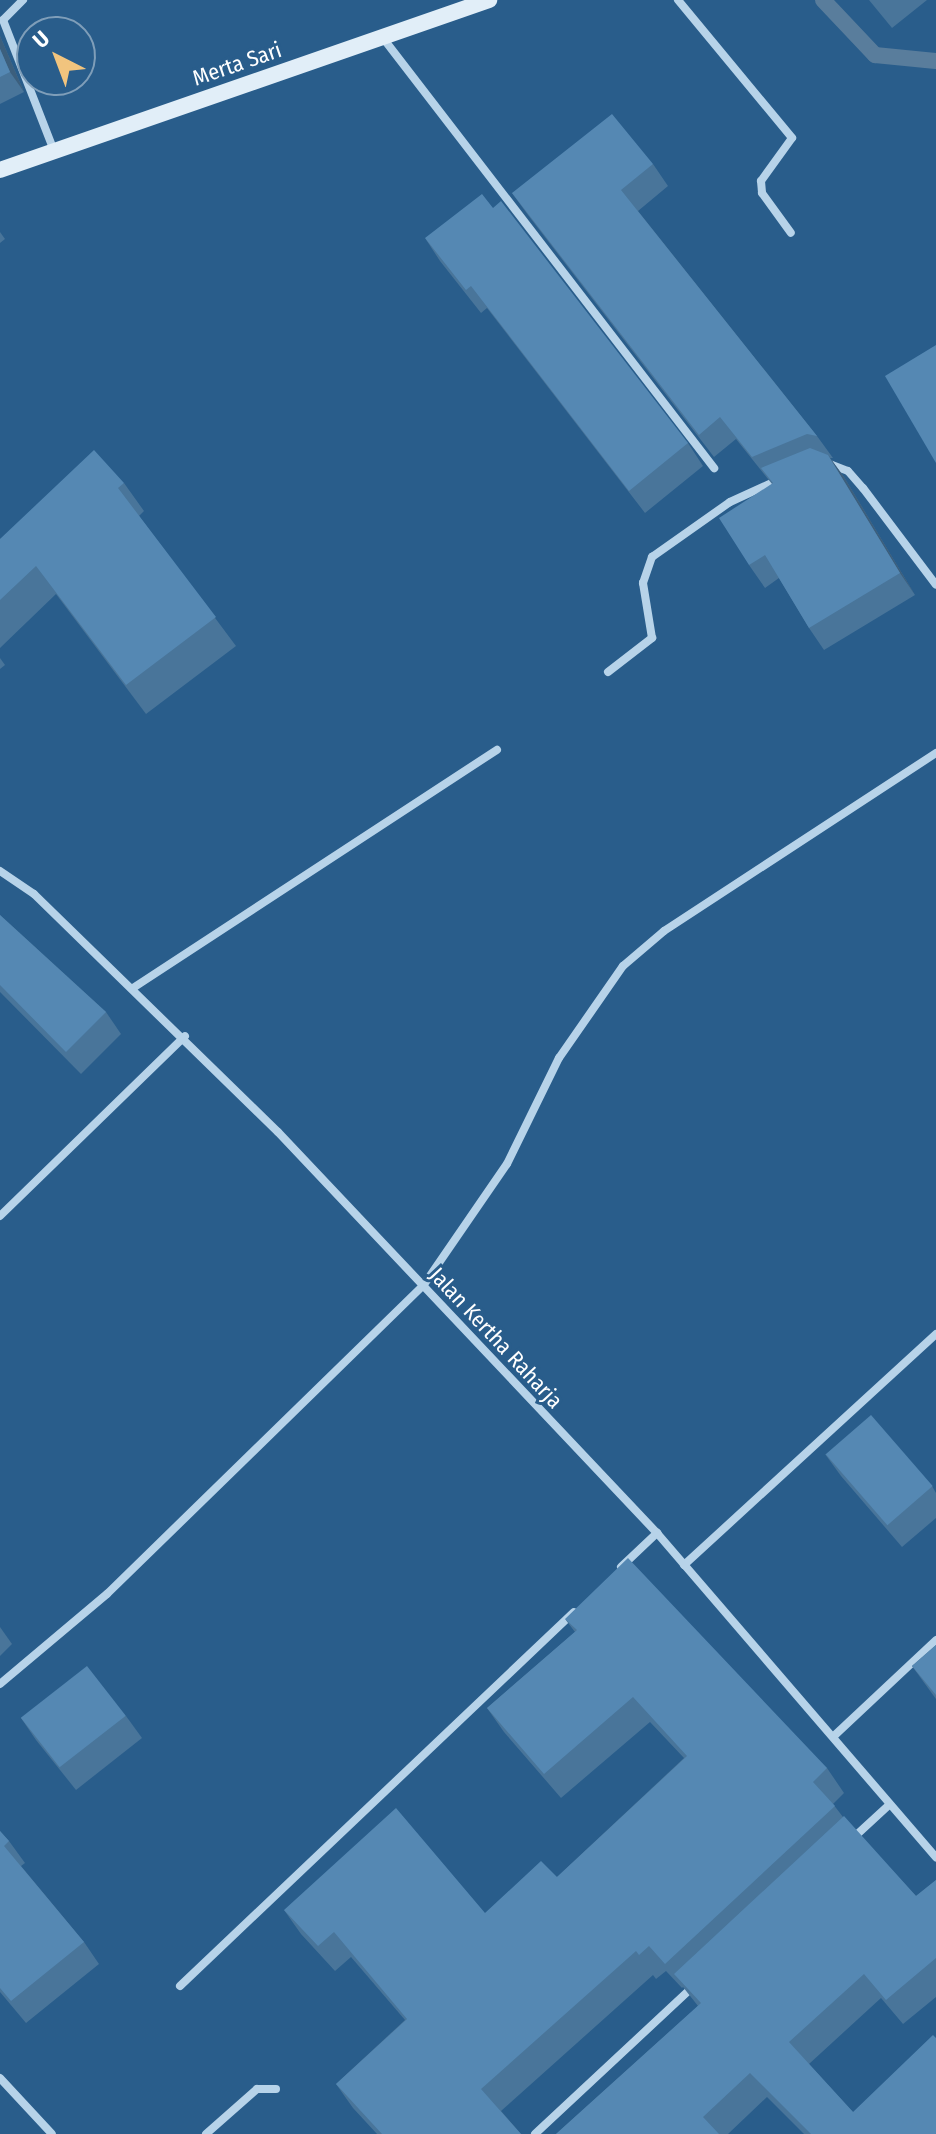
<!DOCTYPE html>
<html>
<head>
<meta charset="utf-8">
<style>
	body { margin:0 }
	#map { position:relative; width:936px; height:2134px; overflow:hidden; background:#295d8b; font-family:"Fira Sans Condensed",sans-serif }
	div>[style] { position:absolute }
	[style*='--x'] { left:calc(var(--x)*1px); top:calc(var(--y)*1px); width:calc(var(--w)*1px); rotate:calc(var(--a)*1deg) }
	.stream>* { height:16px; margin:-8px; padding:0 8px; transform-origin:8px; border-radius:8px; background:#597d9c }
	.street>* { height:8px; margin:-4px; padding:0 4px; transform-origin:4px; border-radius:4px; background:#b7d3e9 }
	.secondary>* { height:16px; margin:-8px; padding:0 8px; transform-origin:8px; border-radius:8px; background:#e1eef8 }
	.wall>* { inset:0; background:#49759a }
	.shaded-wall>* { inset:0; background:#3c5f7d }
	.building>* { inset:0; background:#5588b3; transform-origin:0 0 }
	span { translate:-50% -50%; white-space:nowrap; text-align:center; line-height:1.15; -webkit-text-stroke:6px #295d8b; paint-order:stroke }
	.street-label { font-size:22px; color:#fff }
	.north { position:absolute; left:16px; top:16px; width:80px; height:80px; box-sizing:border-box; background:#295d8b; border:2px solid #7f9eb9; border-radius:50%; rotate:318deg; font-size:22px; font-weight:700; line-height:32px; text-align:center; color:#fff }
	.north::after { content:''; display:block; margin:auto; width:28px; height:36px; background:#f1c47e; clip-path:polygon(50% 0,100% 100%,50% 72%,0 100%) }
</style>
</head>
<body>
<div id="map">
	<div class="stream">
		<i style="--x:823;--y:0;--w:76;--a:46.6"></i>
		<i style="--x:875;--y:55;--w:61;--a:5.6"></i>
	</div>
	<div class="street">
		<i style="--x:23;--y:0;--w:28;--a:135"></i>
		<i style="--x:3;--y:20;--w:141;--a:68.7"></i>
		<i style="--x:678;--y:0;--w:179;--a:50.4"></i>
		<i style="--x:792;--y:138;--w:53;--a:125.8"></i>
		<i style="--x:761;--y:181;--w:12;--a:85"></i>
		<i style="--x:762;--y:193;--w:49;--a:54.1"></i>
		<i style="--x:383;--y:38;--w:543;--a:52.41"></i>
		<i style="--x:827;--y:463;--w:22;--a:21"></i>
		<i style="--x:848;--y:471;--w:23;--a:49"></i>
		<i style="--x:863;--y:488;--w:121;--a:53"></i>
		<i style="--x:608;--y:672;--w:56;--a:-37.7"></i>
		<i style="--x:652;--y:638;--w:56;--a:-99.3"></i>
		<i style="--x:643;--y:583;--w:28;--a:-71"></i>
		<i style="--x:652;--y:557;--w:95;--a:-35.2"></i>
		<i style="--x:730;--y:502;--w:55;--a:-24.7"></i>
		<i style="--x:0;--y:871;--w:41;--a:34.1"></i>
		<i style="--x:34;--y:894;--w:341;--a:44.3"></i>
		<i style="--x:278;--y:1132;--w:552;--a:46.62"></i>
		<i style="--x:657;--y:1533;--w:428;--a:49.3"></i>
		<i style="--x:133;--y:988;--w:435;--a:-33.2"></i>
		<i style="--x:0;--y:1216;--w:258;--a:-44.2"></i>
		<i style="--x:684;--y:1565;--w:342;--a:-42.5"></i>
		<i style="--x:621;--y:1567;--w:50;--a:-43.4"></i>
		<i style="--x:0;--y:1684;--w:140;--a:-40.1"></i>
		<i style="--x:107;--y:1594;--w:441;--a:-44.3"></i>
		<i style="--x:423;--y:1286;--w:148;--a:-55.5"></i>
		<i style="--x:507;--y:1164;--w:118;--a:-63.9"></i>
		<i style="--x:559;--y:1058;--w:112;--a:-55.2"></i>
		<i style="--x:623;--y:966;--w:54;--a:-40.5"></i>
		<i style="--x:664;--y:931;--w:325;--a:-33.2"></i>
		<i style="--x:835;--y:1735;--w:139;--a:-43.2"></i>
		<i style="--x:852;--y:1839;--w:50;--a:-42.6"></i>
		<i style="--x:180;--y:1986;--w:543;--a:-43.51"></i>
		<i style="--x:0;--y:2078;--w:76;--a:47.1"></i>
		<i style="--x:206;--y:2134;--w:68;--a:-41.4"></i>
		<i style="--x:257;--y:2089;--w:19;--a:0"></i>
		<i style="--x:535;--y:2134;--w:219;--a:-43"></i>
	</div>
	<div class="secondary">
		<i style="--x:0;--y:170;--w:518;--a:-19.17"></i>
	</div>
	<div class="wall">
		<i style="clip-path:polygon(869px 0,927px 0,892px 28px)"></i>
		<i style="clip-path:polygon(0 36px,24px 92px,0 104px)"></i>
		<i style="clip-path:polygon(653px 164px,668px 186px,638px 211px,817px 436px,833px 458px,830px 458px,844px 477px,915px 595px,824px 650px,809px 628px,779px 578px,765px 588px,749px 565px,772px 484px,736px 439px,714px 457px,528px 215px,512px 193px)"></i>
		<i style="clip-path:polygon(0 232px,5px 239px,0 243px)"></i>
		<i style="clip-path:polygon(425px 238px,688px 443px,703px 466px,645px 513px,487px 308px,481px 313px,440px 261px)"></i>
		<i style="clip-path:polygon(124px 483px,144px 511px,139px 516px,236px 646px,146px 714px,56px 594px,0 648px,0 539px)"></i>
		<i style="clip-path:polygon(0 658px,5px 665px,0 669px)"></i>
		<i style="clip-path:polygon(0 915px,106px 1012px,121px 1034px,81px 1074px,0 992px)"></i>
		<i style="clip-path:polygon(825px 1454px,932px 1486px,936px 1493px,936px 1518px,902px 1547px,841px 1476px)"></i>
		<i style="clip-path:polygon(565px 1619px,827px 1768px,844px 1793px,833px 1804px,843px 1817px,916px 1896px,936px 1880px,936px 1997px,903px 2024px,881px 1998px,809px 2064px,853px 2112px,936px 2134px,804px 2134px,767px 2097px,728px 2134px,556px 2134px,698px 2006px,683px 1987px,682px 1988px,666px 1971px,656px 1979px,653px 1975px,501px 2111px,521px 2134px,377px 2134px,353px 2108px,336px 2084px,405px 2020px,351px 1957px,335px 1971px,301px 1934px,284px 1910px,485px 1913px,557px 1877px,684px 1758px,650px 1722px,561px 1798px,504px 1732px,487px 1708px,575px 1632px)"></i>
		<i style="clip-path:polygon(0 1627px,12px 1644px,0 1656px)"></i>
		<i style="clip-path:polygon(936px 1645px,936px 1699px,912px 1666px)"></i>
		<i style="clip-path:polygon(126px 1716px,142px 1738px,76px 1790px,36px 1740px,21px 1718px)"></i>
		<i style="clip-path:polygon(0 1831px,9px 1841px,25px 1863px,21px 1866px,84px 1942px,99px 1964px,26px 2023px,0 1992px)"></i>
	</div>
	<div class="shaded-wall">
		<i style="clip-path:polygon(0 36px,24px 92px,10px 72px,0 49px)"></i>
		<i style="clip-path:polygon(828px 455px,844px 477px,915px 595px,900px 573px)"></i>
	</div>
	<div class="building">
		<i style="clip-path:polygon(0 49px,10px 72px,0 77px)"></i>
		<i style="clip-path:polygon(612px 114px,653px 164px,621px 190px,817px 436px,807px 434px,752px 457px,720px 417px,699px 435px,512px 193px)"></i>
		<i style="clip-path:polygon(482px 194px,493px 208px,501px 201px,688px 443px,629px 491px,471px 286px,466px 290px,425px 238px)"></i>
		<i style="clip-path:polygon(936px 345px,936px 463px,885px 376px)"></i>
		<i style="clip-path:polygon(810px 448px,828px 455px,900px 573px,809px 628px,765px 555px,749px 565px,719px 518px,773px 483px,761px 468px)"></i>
		<i style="clip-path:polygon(94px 450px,124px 483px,118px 488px,216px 617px,126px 685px,36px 566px,0 600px,0 539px)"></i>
		<i style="clip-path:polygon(0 915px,106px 1012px,66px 1052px,0 985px)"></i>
		<i style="left:871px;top:1415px;width:94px;height:60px;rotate:49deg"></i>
		<i style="clip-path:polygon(628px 1558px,827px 1768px,813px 1782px,835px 1806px,665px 1964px,649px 1946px,639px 1955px,636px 1951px,481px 2089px,521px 2134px,382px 2134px,336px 2084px,407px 2019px,334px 1932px,318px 1946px,284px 1910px,396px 1808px,485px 1913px,541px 1861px,557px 1877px,687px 1756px,633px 1697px,544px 1774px,487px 1708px,577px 1630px,565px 1619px)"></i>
		<i style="clip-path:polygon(936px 1645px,936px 1695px,912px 1666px)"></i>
		<i style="left:87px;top:1666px;width:63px;height:84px;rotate:52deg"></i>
		<i style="clip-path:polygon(844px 1816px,916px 1896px,936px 1880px,936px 1958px,886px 2000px,864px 1974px,789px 2042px,853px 2112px,933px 2035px,936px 2038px,936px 2134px,811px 2134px,750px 2073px,703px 2117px,719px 2134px,556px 2134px,701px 2003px,674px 1974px)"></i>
		<i style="clip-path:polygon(0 1831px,9px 1841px,4px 1846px,84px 1942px,11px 2001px,0 1988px)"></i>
	</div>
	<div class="street-label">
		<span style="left:237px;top:64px;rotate:-19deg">Merta Sari</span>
		<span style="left:496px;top:1338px;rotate:47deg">Jalan Kertha Raharja</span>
	</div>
	<div class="north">U</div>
</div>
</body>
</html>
